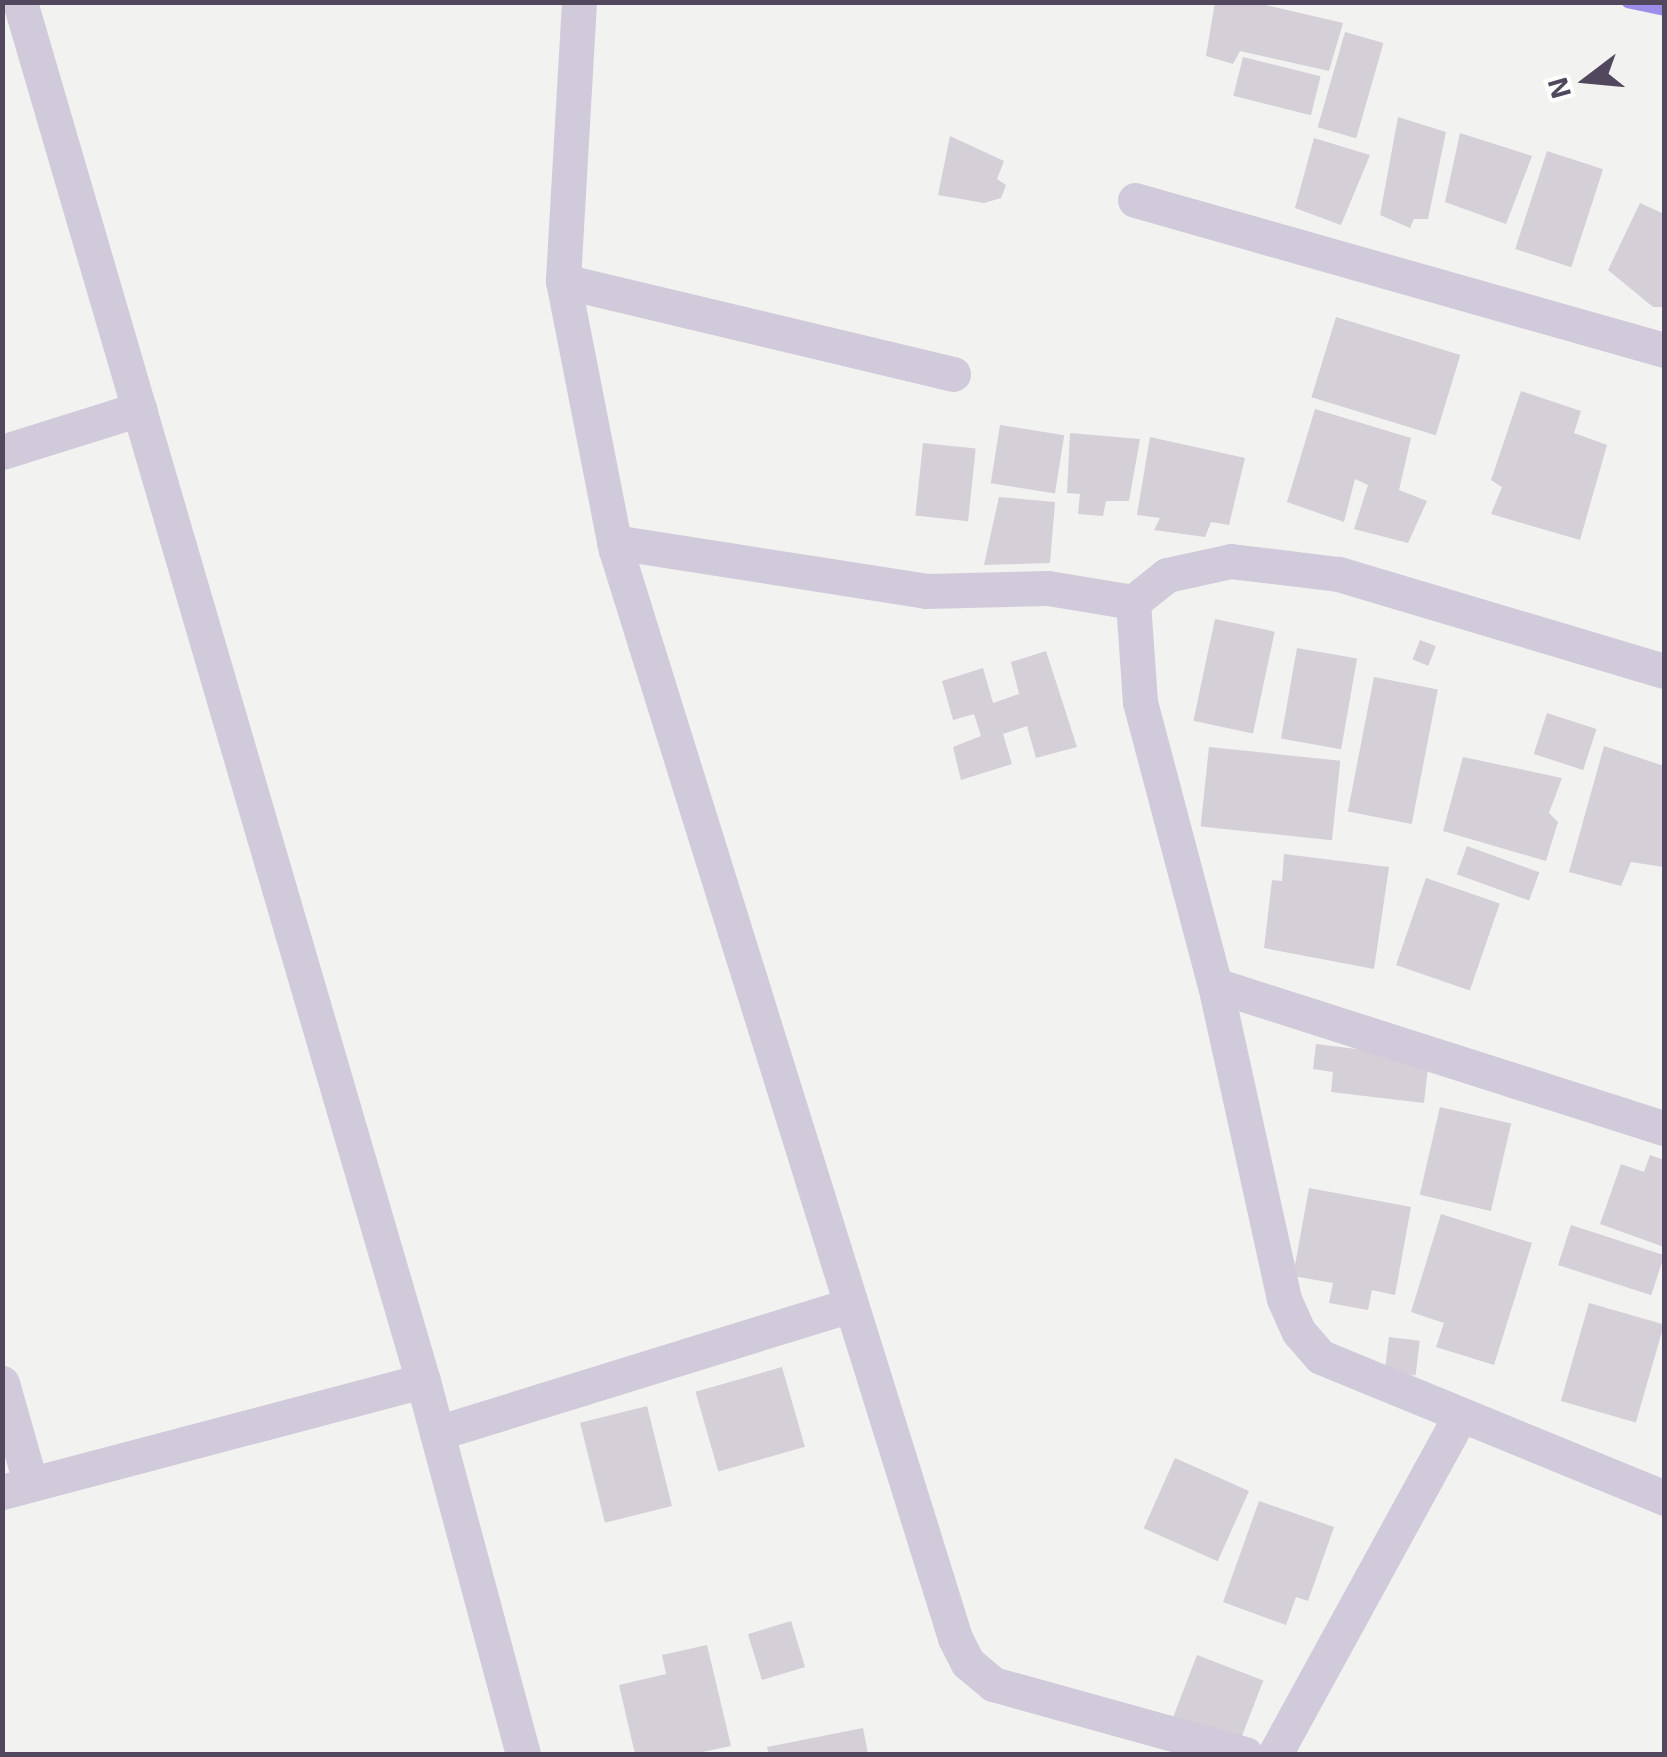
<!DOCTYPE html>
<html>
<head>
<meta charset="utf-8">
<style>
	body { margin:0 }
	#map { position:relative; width:1667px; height:1757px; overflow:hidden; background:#f2f2f0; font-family:"Exo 2",sans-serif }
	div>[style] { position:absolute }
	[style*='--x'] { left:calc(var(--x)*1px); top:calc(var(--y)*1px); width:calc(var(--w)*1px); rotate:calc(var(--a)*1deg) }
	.stream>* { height:11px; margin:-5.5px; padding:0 5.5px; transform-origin:5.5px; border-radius:5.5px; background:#9d8deb }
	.building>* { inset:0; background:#d5cfd7; transform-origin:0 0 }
	.minor>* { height:35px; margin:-17.5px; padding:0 17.5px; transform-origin:17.5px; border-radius:17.5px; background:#d1cada }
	span { translate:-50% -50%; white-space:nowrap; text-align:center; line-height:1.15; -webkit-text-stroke:9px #fff; paint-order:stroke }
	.frame { position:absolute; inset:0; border:5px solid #51485d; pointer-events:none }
	.north { position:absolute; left:1537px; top:30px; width:100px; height:100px; -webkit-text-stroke:8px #fff; paint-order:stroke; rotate:254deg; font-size:28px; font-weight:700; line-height:40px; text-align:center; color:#51485d }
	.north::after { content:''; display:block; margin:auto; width:35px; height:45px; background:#51485d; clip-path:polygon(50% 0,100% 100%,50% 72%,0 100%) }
</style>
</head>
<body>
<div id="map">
	<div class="stream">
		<i style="--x:1627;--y:2;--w:38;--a:12"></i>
	</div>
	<div class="building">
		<i style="clip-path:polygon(1215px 2px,1253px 2px,1343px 23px,1329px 71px,1240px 51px,1233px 64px,1206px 56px)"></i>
		<i style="left:1345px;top:32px;width:40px;height:99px;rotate:16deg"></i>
		<i style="left:1243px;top:57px;width:80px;height:40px;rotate:14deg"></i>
		<i style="clip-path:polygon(1398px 117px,1446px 132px,1428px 219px,1414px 219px,1410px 228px,1380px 215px)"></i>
		<i style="clip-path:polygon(1460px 133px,1532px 156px,1506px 224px,1445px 202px)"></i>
		<i style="clip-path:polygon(950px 136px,1004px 161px,997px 179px,1006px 185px,1001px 198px,984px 203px,938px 195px)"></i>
		<i style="clip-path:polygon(1314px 138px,1370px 155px,1341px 225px,1295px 208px)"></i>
		<i style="left:1547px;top:151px;width:59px;height:103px;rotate:18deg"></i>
		<i style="clip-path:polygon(1640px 203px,1664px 214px,1664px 307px,1653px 307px,1608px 270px)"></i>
		<i style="left:1336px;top:317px;width:130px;height:84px;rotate:17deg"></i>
		<i style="clip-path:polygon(1521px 391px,1581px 411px,1574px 433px,1607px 445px,1580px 540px,1491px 514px,1502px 487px,1491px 480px)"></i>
		<i style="clip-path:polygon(1315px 409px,1411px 438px,1399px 490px,1427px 501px,1408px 543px,1354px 529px,1368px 485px,1355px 479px,1344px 522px,1287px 502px)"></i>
		<i style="left:1000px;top:425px;width:65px;height:59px;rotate:9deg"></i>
		<i style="clip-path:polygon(1070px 433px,1140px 439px,1129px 501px,1106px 501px,1103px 516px,1078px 514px,1080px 494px,1067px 493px)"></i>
		<i style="clip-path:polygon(1150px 437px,1245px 458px,1229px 525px,1211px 522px,1205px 537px,1154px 530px,1160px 518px,1137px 515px)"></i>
		<i style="left:923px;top:443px;width:53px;height:73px;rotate:6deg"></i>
		<i style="clip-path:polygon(999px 497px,1055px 502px,1050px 563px,984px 565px)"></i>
		<i style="left:1215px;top:619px;width:61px;height:104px;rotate:12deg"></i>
		<i style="left:1420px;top:640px;width:17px;height:21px;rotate:21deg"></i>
		<i style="left:1297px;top:648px;width:61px;height:92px;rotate:10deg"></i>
		<i style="clip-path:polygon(1046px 651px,1077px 747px,1036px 758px,1027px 726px,1003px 734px,1012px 764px,961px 780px,953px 747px,981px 736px,974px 714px,953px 720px,942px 681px,983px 668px,993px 703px,1019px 694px,1011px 662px)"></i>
		<i style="left:1374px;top:677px;width:65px;height:137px;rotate:11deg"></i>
		<i style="left:1547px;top:713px;width:52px;height:43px;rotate:18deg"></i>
		<i style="clip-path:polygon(1604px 746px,1664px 766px,1664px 867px,1631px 862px,1621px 886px,1569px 872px)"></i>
		<i style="left:1209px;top:747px;width:132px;height:80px;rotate:6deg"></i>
		<i style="clip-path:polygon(1463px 757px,1562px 778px,1549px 813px,1558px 822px,1546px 861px,1443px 831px)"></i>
		<i style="left:1467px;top:846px;width:77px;height:30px;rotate:20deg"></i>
		<i style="clip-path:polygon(1284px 854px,1389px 867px,1374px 969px,1264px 948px,1272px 880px,1282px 881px)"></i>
		<i style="left:1426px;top:878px;width:78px;height:92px;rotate:19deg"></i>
		<i style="clip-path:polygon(1316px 1044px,1429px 1058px,1424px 1103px,1331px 1092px,1333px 1072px,1313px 1069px)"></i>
		<i style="left:1440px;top:1107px;width:73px;height:90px;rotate:13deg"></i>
		<i style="clip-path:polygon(1650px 1155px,1664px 1160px,1664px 1247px,1600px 1224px,1621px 1164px,1644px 1172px)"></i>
		<i style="clip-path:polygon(1309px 1188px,1411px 1207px,1395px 1295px,1372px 1290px,1368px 1310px,1329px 1303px,1333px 1283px,1293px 1276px)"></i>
		<i style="clip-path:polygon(1441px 1214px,1532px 1243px,1494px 1365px,1436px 1347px,1444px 1323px,1411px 1312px)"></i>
		<i style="left:1571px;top:1225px;width:98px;height:42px;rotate:18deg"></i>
		<i style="left:1589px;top:1303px;width:78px;height:102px;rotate:16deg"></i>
		<i style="left:1389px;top:1337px;width:31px;height:35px;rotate:7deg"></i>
		<i style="left:782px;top:1367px;width:83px;height:90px;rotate:74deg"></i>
		<i style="left:647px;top:1406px;width:103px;height:69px;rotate:76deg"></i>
		<i style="left:1175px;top:1458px;width:81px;height:77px;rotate:24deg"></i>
		<i style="clip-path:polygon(1259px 1501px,1334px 1527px,1308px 1601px,1296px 1597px,1286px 1625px,1223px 1602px)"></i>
		<i style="left:791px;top:1621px;width:48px;height:45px;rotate:73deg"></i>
		<i style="clip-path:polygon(707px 1645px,731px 1746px,693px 1754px,635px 1754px,619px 1685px,666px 1674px,662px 1655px)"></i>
		<i style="left:1197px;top:1655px;width:71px;height:70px;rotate:21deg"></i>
		<i style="clip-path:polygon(863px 1728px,868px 1754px,769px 1754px,767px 1747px)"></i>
	</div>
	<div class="minor">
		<i style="--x:20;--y:2;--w:1437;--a:73.71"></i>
		<i style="--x:423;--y:1381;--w:386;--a:75"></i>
		<i style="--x:579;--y:2;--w:279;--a:93.3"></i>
		<i style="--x:563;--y:281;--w:274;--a:78.9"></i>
		<i style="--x:616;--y:550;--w:1140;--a:72.69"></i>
		<i style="--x:955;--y:1638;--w:28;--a:63"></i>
		<i style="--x:968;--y:1663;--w:33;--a:40"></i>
		<i style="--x:993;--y:1684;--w:262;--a:15.5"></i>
		<i style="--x:1135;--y:200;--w:550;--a:15.83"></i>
		<i style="--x:563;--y:281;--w:401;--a:13.4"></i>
		<i style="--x:2;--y:452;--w:144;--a:-17.4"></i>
		<i style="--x:614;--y:542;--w:316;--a:8.9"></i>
		<i style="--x:926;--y:591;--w:122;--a:-1.4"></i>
		<i style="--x:1048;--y:588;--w:86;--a:9.4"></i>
		<i style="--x:1664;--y:671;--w:340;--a:-163.4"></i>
		<i style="--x:1338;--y:574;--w:108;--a:-173.1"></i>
		<i style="--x:1231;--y:561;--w:66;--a:167.7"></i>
		<i style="--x:1167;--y:575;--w:43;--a:141.5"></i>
		<i style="--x:1133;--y:602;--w:100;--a:86"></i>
		<i style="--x:1140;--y:702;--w:293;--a:75.2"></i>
		<i style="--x:1215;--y:985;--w:321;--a:77.6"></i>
		<i style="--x:1284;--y:1299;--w:36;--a:66"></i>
		<i style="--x:1299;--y:1332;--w:33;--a:49"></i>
		<i style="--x:1321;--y:1357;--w:371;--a:22.3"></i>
		<i style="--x:1215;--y:985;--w:471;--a:17.7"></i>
		<i style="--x:2;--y:1383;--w:103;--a:74.2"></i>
		<i style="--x:437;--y:1433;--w:433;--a:-17.2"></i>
		<i style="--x:2;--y:1492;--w:435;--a:-14.8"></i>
		<i style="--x:1275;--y:1754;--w:385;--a:-61.3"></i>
	</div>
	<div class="frame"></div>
	<div class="north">N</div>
</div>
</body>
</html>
